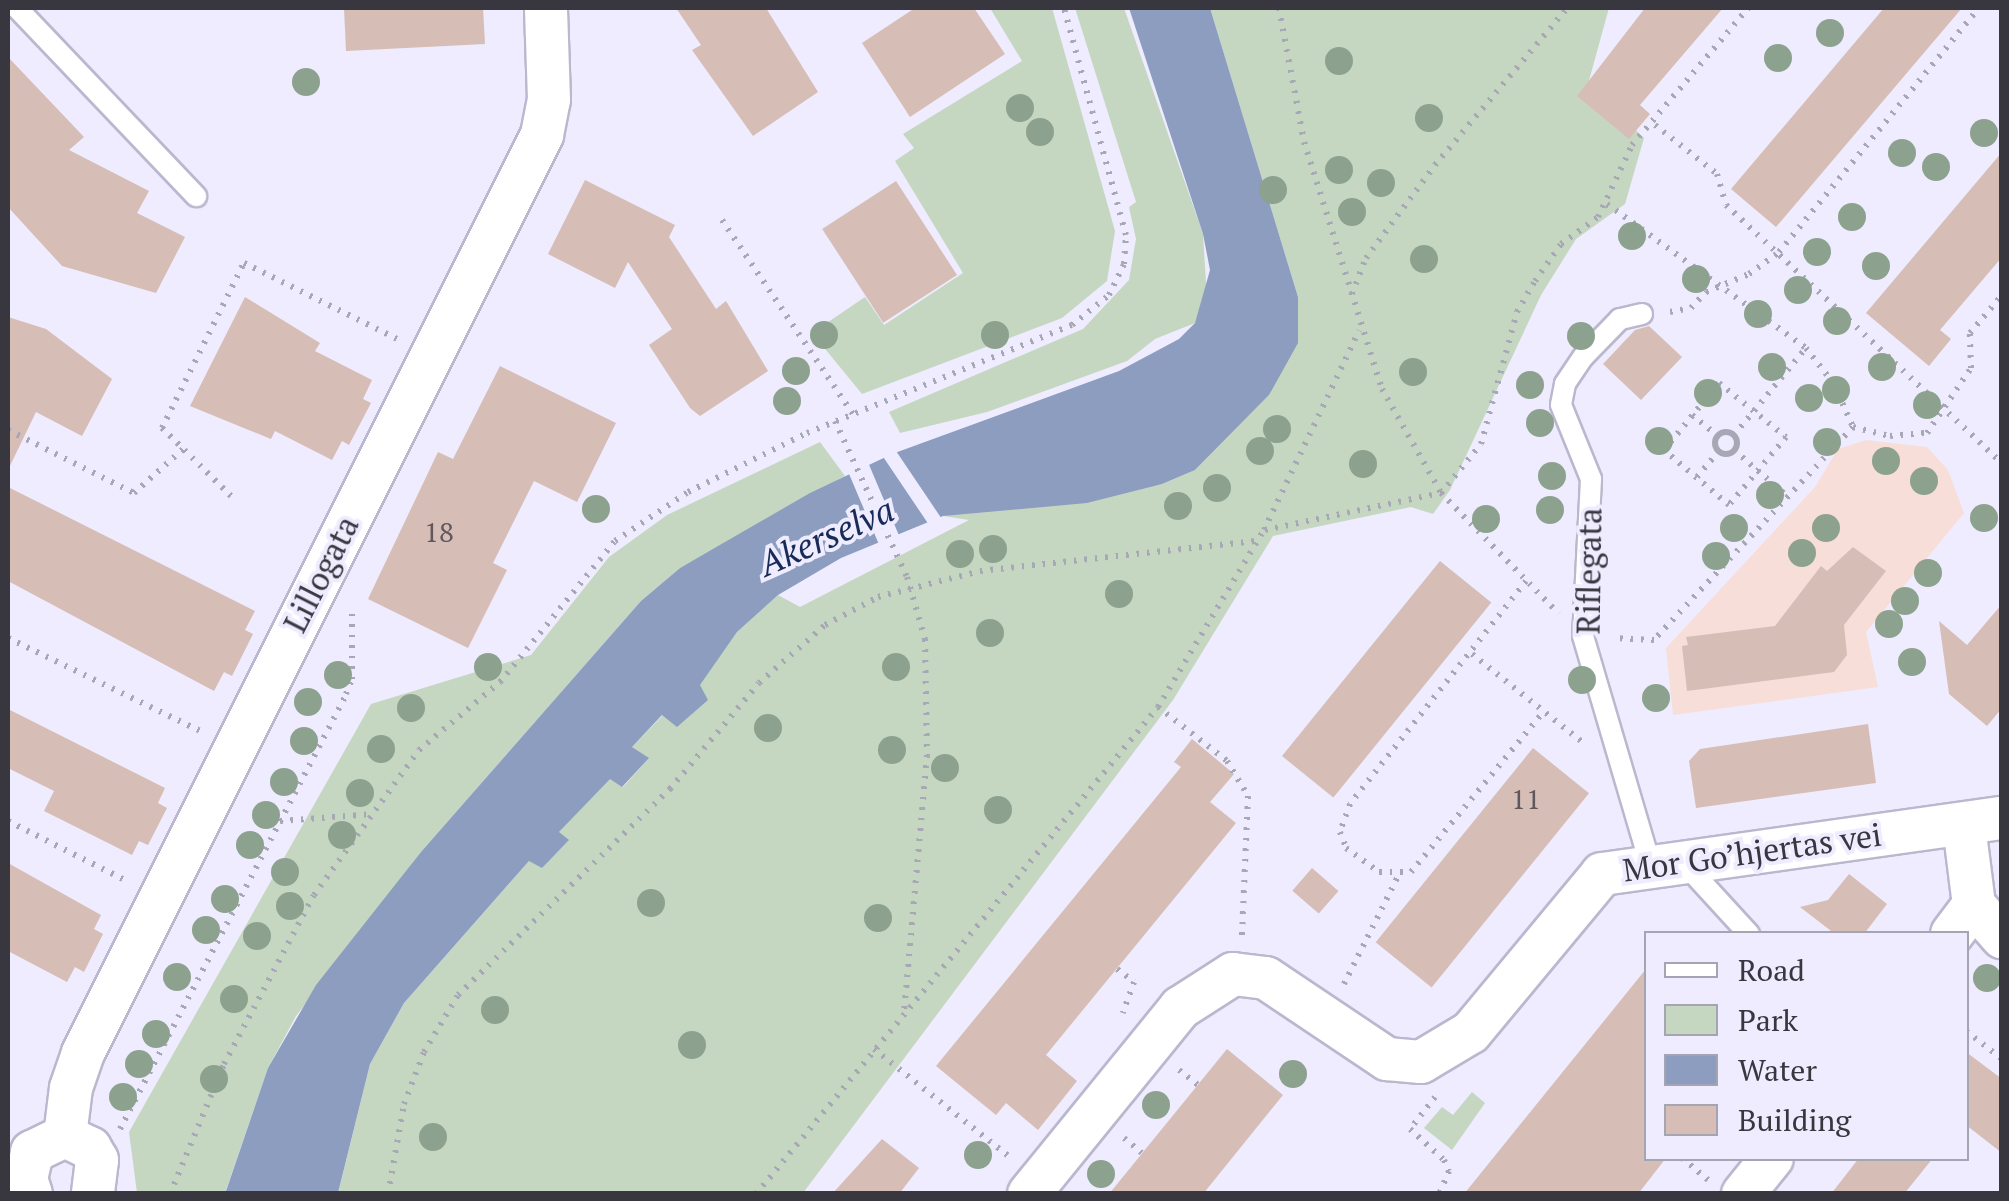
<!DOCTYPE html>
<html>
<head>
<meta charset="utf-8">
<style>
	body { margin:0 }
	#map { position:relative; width:2009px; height:1201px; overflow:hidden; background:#eeecfe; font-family:"PT Serif",serif }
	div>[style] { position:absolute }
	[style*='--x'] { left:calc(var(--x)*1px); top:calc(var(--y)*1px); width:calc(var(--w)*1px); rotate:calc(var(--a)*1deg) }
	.education>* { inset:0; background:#f8ded8 }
	.green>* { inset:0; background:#c5d7c1 }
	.water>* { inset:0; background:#8c9dc0 }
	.pier>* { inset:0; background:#eeecfe; transform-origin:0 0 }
	.building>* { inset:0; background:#d6bdb6; transform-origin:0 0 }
	.path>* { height:6px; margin-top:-3px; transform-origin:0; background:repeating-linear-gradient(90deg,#a8a7b5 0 2.5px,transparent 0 10.5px) }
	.path>.ring { margin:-3px; padding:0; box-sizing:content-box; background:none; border:6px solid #a8a7b5; border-radius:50% }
	.roads { filter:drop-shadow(2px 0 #bab8ce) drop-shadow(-2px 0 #bab8ce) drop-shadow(0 2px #bab8ce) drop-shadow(0 -2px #bab8ce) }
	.lane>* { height:20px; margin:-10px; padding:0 10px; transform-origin:10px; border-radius:10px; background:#fff }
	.street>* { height:42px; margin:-21px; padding:0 21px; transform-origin:21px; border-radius:21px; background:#fff }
	.trees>* { width:28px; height:28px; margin:-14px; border-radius:50%; background:#8ca18e }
	span { translate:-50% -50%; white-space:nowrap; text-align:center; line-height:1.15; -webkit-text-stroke:8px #eeecfe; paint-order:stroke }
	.number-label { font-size:28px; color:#60585d }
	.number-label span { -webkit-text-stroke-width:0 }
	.street-label { font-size:32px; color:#38373f }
	.water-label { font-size:35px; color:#172a58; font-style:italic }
	.frame { position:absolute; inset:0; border:10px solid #38373f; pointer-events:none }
	.legend { position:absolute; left:1644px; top:931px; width:325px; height:230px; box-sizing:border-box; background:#eeecfe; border:2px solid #a5a4b2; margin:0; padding:12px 18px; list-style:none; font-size:30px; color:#38373f }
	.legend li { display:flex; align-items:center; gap:20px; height:50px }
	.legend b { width:50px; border:2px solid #a5a4b2 }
</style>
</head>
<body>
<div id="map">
	<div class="education">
		<i style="clip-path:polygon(1866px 440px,1927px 447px,1948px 470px,1964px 513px,1866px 632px,1878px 687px,1673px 715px,1666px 648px,1815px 487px,1838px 449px)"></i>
	</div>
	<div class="green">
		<i style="clip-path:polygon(990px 8px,1052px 8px,1115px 231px,1107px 281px,1062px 318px,862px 394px,812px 333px,865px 297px,884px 325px,963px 273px,895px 161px,914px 148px,903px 134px,1022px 61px)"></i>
		<i style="clip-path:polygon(1075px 8px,1124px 8px,1203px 234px,1207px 299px,1195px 323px,1155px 339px,1127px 361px,987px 412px,900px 433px,889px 412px,1083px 329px,1129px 280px,1136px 239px,1129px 207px,1136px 202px)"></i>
		<i style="clip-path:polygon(1210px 8px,1609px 8px,1588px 84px,1644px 138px,1625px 204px,1576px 239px,1541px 295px,1450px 490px,1433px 514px,1411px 507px,1273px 536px,1173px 700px,803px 1193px,338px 1194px,370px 1064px,404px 1003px,530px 860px,542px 867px,568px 841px,558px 833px,610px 778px,623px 787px,648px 759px,632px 747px,663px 715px,677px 726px,707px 700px,699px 685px,737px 632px,778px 595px,800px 607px,969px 520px,943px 516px,1162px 484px,1195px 470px,1269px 395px,1298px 297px)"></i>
		<i style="clip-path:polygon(820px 442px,845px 476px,680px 568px,641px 601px,421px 852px,296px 1016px,268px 1068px,225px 1193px,137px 1193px,129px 1132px,371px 704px,531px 655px,609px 557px,667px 515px)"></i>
		<i style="clip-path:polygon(1472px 1092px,1485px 1103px,1452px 1150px,1424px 1128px,1442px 1107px,1453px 1115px)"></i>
	</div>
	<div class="water">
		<i style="clip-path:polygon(1129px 8px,1210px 8px,1298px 297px,1298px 343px,1269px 395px,1195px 470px,1162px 484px,1087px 503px,943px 516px,841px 558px,778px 595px,737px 632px,700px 685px,708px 700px,677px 727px,662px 715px,632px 747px,649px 758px,622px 787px,610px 779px,559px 832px,569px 840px,542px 868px,529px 861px,404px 1003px,370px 1064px,338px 1193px,225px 1194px,268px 1068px,316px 985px,421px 852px,641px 601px,680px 568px,810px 493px,892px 454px,1119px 371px,1179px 339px,1195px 323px,1210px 270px,1203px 234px)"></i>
	</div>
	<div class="pier">
		<i style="left:894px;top:448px;width:88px;height:14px;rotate:56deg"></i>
		<i style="left:867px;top:460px;width:88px;height:22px;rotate:67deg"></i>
	</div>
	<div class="building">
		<i style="clip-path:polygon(344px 8px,483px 8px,485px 44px,346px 51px)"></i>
		<i style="clip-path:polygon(676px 8px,766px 8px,818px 92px,753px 136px,692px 50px,701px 45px)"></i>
		<i style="clip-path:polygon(915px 8px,974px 8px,1005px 54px,910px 117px,862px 43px)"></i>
		<i style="clip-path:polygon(1645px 8px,1723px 8px,1640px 105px,1650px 114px,1629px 139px,1577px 96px)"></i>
		<i style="clip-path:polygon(1884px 8px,1962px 8px,1776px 227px,1731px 189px)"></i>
		<i style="clip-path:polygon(8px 57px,84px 137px,69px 150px,149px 191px,137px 213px,185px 237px,156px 293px,62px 266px,8px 207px)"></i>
		<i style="clip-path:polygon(2002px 152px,2002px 257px,1940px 330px,1951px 339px,1929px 366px,1866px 313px)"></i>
		<i style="clip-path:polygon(585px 180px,675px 225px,669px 237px,716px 309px,726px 301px,768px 371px,700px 416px,690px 408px,649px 345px,672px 329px,628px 262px,615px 288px,548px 254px)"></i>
		<i style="left:896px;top:181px;width:112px;height:88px;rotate:57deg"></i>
		<i style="clip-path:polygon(245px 297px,320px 343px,315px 351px,372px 380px,363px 399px,371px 403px,349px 445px,342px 441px,332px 460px,275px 431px,271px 439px,190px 406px)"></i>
		<i style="clip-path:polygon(8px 317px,46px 329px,112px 379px,82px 436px,36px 412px,8px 470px)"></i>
		<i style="clip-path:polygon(1649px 326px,1682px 357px,1641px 400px,1603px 364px,1635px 330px)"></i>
		<i style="clip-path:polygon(500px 366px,616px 423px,577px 502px,534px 481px,493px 563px,507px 570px,468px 648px,368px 599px,438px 452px,453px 459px)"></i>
		<i style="clip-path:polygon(8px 487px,255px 611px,245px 630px,253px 634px,232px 676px,224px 672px,214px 691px,8px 581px)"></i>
		<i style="clip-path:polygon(1853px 547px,1886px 571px,1844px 625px,1847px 655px,1834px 672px,1687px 691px,1682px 646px,1688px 645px,1686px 637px,1775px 626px,1821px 566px,1827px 571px)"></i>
		<i style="left:1440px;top:561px;width:66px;height:251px;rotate:39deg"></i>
		<i style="clip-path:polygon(2002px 604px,2002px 708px,1987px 726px,1949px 694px,1939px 621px,1967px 645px)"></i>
		<i style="clip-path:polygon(8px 709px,165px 788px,158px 803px,167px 808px,148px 845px,139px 841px,132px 855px,44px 811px,54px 791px,8px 768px)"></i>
		<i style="clip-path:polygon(1868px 724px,1876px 783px,1696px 808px,1689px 761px,1700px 749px)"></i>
		<i style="clip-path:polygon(1192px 739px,1234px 774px,1210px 802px,1236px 823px,1046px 1055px,1077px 1081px,1038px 1130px,1006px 1103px,996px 1115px,936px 1066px,1181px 767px,1174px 762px)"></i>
		<i style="left:1533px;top:748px;width:72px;height:250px;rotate:39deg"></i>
		<i style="clip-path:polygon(8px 863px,101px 915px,94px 929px,103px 934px,84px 972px,75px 967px,67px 982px,8px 951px)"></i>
		<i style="left:1312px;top:868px;width:35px;height:30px;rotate:41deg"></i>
		<i style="clip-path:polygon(1849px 874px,1887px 904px,1864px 934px,1835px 934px,1800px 907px,1828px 900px)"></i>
		<i style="clip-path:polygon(1646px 969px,1646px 1158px,1666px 1158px,1638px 1194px,1464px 1194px)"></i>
		<i style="clip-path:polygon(1227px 1049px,1283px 1095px,1203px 1194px,1109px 1194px)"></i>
		<i style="clip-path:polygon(1966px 1052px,2002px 1079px,2002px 1153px,1966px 1125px)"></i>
		<i style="clip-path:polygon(882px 1139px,919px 1168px,899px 1194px,832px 1194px)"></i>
		<i style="clip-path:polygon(1859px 1158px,1933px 1158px,1904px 1194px,1831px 1194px)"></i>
	</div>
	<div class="path">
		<i style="--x:1279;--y:8;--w:136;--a:79.4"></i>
		<i style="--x:1304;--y:142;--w:259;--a:72.5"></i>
		<i style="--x:1382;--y:389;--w:120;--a:60.4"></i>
		<i style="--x:1441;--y:493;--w:168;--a:45.7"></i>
		<i style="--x:1655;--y:125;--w:79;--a:38.3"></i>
		<i style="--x:1717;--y:174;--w:32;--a:74"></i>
		<i style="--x:1726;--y:205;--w:378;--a:43.1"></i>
		<i style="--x:1607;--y:204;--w:246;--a:35.9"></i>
		<i style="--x:1806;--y:348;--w:46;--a:52.1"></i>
		<i style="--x:1834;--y:384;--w:47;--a:66.2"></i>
		<i style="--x:1853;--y:427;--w:291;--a:133.1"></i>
		<i style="--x:1654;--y:640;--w:42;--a:-177.3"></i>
		<i style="--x:722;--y:220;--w:234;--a:56"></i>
		<i style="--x:1352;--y:294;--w:39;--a:-69"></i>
		<i style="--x:1366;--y:258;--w:116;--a:-53.4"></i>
		<i style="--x:1435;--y:165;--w:205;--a:-49.9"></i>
		<i style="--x:1670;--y:312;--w:21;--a:-11"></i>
		<i style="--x:1691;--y:308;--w:22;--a:-47"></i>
		<i style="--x:1706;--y:292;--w:47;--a:-22.7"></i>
		<i style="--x:1749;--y:274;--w:37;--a:-36"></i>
		<i style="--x:1779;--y:252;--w:315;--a:-50.7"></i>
		<i style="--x:1719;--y:383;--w:86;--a:38.9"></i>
		<i style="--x:1786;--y:437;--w:89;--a:130"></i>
		<i style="--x:1729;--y:505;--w:85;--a:-139.8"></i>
		<i style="--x:1664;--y:450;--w:87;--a:-50.6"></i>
		<i style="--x:1692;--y:415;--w:32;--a:39"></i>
		<i style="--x:835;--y:421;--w:172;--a:65.2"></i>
		<i style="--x:907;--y:577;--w:65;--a:73.8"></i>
		<i style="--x:925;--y:639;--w:116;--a:89"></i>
		<i style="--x:927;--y:755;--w:258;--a:95.1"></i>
		<i style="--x:1853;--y:427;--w:38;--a:14"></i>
		<i style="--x:1890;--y:436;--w:37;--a:-5"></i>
		<i style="--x:1927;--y:433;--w:78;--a:-55.9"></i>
		<i style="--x:1971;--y:368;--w:35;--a:-92"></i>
		<i style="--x:1970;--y:333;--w:50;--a:-49.9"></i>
		<i style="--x:8;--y:430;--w:141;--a:26.6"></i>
		<i style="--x:134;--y:493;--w:66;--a:-41.9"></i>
		<i class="ring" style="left:1715px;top:432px;width:16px;height:16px"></i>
		<i style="--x:1734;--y:435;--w:113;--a:-50.4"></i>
		<i style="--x:1734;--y:450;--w:69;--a:40.9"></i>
		<i style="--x:1697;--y:477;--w:34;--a:-50"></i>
		<i style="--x:231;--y:496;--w:97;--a:-135.4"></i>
		<i style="--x:162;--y:428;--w:184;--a:-63.6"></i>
		<i style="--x:244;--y:263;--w:171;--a:26.4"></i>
		<i style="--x:1265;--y:530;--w:180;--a:-11.9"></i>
		<i style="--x:1441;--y:493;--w:63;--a:-50.8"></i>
		<i style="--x:1481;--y:444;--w:137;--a:-74.7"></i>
		<i style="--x:1517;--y:312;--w:36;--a:-60"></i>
		<i style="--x:1535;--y:281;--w:45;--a:-54.9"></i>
		<i style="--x:1561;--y:244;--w:46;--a:-36.1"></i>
		<i style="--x:1598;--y:217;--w:80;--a:-64.7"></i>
		<i style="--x:1632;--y:145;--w:180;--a:-49.7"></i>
		<i style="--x:1526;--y:581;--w:284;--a:128.3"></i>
		<i style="--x:1350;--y:804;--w:30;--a:110"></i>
		<i style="--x:1340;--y:832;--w:17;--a:69"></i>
		<i style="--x:1346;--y:848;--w:41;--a:36"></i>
		<i style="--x:1379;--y:872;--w:32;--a:0"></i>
		<i style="--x:1411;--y:872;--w:209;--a:-50.4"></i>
		<i style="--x:8;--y:638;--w:213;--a:25.8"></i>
		<i style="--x:1472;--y:654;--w:146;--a:38.6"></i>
		<i style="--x:1158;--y:707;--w:88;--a:38"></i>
		<i style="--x:1227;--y:761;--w:41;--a:59"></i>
		<i style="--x:1248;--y:796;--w:140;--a:92.5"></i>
		<i style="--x:8;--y:821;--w:133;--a:26.8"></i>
		<i style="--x:280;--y:821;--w:94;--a:-4.3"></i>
		<i style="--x:1117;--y:969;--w:21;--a:37"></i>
		<i style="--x:1134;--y:982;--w:33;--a:110"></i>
		<i style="--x:1344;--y:984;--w:121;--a:-63.4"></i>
		<i style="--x:1966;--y:1031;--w:46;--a:37.9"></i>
		<i style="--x:874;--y:1049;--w:174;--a:38.5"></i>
		<i style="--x:1179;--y:1070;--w:24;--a:38"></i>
		<i style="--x:1435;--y:1097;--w:41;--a:128"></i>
		<i style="--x:1410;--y:1129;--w:46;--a:42.4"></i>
		<i style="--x:1444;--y:1160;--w:12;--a:66"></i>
		<i style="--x:1449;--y:1171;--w:25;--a:113"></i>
		<i style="--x:120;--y:1129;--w:490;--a:-62.5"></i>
		<i style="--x:346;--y:694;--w:16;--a:-68"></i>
		<i style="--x:352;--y:679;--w:70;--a:-90"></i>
		<i style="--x:1124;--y:1138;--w:23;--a:40"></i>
		<i style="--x:1682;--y:1158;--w:34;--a:40"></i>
		<i style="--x:170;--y:1194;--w:141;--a:-67.4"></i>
		<i style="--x:224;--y:1064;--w:191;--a:-62"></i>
		<i style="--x:314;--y:895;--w:179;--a:-54.1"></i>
		<i style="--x:419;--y:750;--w:106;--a:-40"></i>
		<i style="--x:500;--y:682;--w:182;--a:-50.8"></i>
		<i style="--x:615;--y:541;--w:88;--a:-33.9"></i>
		<i style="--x:688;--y:492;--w:133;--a:-26.4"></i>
		<i style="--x:807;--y:433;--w:286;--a:-22.2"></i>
		<i style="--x:1072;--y:325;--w:48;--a:-39"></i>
		<i style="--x:1109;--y:295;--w:34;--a:-64"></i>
		<i style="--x:1124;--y:264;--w:29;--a:-86"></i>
		<i style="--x:1126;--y:235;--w:235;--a:-105.3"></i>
		<i style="--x:388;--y:1194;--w:91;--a:-79.9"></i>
		<i style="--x:404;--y:1104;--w:56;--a:-69"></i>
		<i style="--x:424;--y:1052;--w:66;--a:-59.2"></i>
		<i style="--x:458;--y:995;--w:296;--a:-44.2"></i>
		<i style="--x:670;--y:789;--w:138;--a:-50"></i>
		<i style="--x:759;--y:683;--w:88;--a:-41.3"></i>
		<i style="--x:825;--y:625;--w:60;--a:-27.8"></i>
		<i style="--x:878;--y:597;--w:105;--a:-14.3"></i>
		<i style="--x:980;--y:571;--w:280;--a:-6.2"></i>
		<i style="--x:756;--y:1194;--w:631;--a:-50.46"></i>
		<i style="--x:1158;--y:707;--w:206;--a:-59.1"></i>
		<i style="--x:1264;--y:530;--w:221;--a:-64.5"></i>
	</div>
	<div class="roads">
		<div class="lane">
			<i style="--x:17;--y:8;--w:260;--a:46.4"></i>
			<i style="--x:1642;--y:314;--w:23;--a:167"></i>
			<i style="--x:1620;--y:319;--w:53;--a:134.2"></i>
			<i style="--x:1583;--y:357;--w:32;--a:124"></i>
			<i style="--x:1565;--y:384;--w:21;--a:101"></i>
			<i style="--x:1561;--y:405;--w:80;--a:67.9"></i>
			<i style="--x:1591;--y:479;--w:157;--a:92.9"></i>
			<i style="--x:1583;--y:636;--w:237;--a:73.6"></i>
			<i style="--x:1683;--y:862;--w:98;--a:47.5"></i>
		</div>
		<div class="street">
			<i style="--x:1974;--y:905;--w:43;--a:48.8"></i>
			<i style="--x:1952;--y:934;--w:36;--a:-53"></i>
			<i style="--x:1974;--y:905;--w:80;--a:-97.2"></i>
			<i style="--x:65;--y:1136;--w:48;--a:-82.9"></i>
			<i style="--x:71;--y:1088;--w:37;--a:-71"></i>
			<i style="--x:83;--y:1053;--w:1026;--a:-63.43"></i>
			<i style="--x:542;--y:135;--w:36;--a:-79"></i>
			<i style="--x:549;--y:100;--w:92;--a:-91.9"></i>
			<i style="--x:31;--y:1194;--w:16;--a:-108"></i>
			<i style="--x:26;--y:1179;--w:28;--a:-77"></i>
			<i style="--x:32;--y:1152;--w:37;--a:-26"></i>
			<i style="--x:65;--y:1136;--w:28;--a:26"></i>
			<i style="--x:90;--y:1148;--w:14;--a:60"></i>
			<i style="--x:97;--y:1160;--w:34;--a:97"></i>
			<i style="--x:1029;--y:1194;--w:240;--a:-50.9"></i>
			<i style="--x:1180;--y:1008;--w:63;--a:-32.7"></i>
			<i style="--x:1233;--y:974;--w:33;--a:7"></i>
			<i style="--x:1266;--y:978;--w:146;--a:33.8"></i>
			<i style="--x:1387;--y:1059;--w:34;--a:5"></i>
			<i style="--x:1421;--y:1062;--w:58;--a:-31"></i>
			<i style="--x:1471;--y:1032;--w:205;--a:-50.3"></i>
			<i style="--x:1602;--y:874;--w:404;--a:-8"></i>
			<i style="--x:1743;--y:1194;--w:46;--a:-51.1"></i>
		</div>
	</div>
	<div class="trees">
		<i style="left:1830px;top:33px"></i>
		<i style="left:1778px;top:58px"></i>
		<i style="left:1339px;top:61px"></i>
		<i style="left:306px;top:82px"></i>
		<i style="left:1020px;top:108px"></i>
		<i style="left:1429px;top:118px"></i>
		<i style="left:1040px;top:132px"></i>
		<i style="left:1984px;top:133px"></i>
		<i style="left:1902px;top:153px"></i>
		<i style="left:1936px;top:167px"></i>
		<i style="left:1339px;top:170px"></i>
		<i style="left:1381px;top:183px"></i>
		<i style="left:1273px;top:190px"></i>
		<i style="left:1352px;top:212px"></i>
		<i style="left:1852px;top:217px"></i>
		<i style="left:1632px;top:236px"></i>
		<i style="left:1817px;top:252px"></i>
		<i style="left:1424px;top:259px"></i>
		<i style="left:1876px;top:266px"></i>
		<i style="left:1696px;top:279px"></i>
		<i style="left:1798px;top:290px"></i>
		<i style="left:1758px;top:314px"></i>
		<i style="left:1837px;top:321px"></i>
		<i style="left:824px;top:335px"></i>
		<i style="left:995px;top:335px"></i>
		<i style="left:1581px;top:336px"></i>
		<i style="left:1772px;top:367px"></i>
		<i style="left:1882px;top:367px"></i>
		<i style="left:796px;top:371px"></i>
		<i style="left:1413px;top:372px"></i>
		<i style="left:1530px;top:385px"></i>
		<i style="left:1836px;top:390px"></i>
		<i style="left:1708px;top:393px"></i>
		<i style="left:1809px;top:398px"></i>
		<i style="left:787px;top:401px"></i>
		<i style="left:1927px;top:405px"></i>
		<i style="left:1540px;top:423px"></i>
		<i style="left:1277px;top:429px"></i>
		<i style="left:1659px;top:441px"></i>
		<i style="left:1827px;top:442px"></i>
		<i style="left:1260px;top:451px"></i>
		<i style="left:1886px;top:461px"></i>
		<i style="left:1363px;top:464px"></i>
		<i style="left:1552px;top:476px"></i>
		<i style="left:1924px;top:481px"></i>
		<i style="left:1217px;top:488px"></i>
		<i style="left:1770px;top:495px"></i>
		<i style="left:1178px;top:506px"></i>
		<i style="left:596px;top:509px"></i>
		<i style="left:1550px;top:510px"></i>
		<i style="left:1984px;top:518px"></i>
		<i style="left:1486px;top:519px"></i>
		<i style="left:1734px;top:528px"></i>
		<i style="left:1826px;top:528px"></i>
		<i style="left:993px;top:549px"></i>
		<i style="left:1802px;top:553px"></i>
		<i style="left:960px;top:554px"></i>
		<i style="left:1716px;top:556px"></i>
		<i style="left:1928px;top:573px"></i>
		<i style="left:1119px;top:594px"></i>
		<i style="left:1905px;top:601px"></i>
		<i style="left:1889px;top:624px"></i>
		<i style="left:990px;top:633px"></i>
		<i style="left:1912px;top:662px"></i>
		<i style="left:488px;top:667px"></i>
		<i style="left:896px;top:667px"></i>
		<i style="left:338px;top:675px"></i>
		<i style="left:1582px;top:680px"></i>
		<i style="left:1656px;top:698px"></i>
		<i style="left:308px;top:702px"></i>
		<i style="left:411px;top:708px"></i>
		<i style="left:768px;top:728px"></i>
		<i style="left:304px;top:741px"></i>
		<i style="left:381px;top:749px"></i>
		<i style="left:892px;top:750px"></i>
		<i style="left:945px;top:768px"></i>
		<i style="left:284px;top:782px"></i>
		<i style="left:360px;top:793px"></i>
		<i style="left:998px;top:810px"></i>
		<i style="left:266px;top:815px"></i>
		<i style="left:342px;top:835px"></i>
		<i style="left:250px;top:845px"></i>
		<i style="left:285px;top:872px"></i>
		<i style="left:225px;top:899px"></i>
		<i style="left:651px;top:903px"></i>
		<i style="left:290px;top:906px"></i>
		<i style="left:878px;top:918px"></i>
		<i style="left:206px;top:930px"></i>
		<i style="left:257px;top:936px"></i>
		<i style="left:177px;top:977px"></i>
		<i style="left:1987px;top:978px"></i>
		<i style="left:234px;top:999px"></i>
		<i style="left:495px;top:1010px"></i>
		<i style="left:156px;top:1034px"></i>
		<i style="left:692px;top:1045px"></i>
		<i style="left:139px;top:1064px"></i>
		<i style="left:1293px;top:1074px"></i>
		<i style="left:214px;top:1079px"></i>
		<i style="left:123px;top:1097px"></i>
		<i style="left:1156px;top:1105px"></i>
		<i style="left:433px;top:1137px"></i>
		<i style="left:978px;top:1155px"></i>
		<i style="left:1101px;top:1174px"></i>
	</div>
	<div class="number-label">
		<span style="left:439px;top:532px">18</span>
		<span style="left:1526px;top:799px">11</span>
	</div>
	<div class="street-label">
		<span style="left:1589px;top:571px;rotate:-89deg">Riflegata</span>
		<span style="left:321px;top:574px;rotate:-63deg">Lillogata</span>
		<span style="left:1752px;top:852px;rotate:-8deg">Mor Go’hjertas vei</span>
	</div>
	<div class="water-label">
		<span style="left:826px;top:536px;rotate:-24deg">Akerselva</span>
	</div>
	<div class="frame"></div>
	<ul class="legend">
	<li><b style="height:12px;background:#fff"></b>Road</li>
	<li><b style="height:28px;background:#c5d7c1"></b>Park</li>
	<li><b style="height:28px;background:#8c9dc0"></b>Water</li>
	<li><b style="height:28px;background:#d6bdb6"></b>Building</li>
	</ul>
</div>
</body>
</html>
